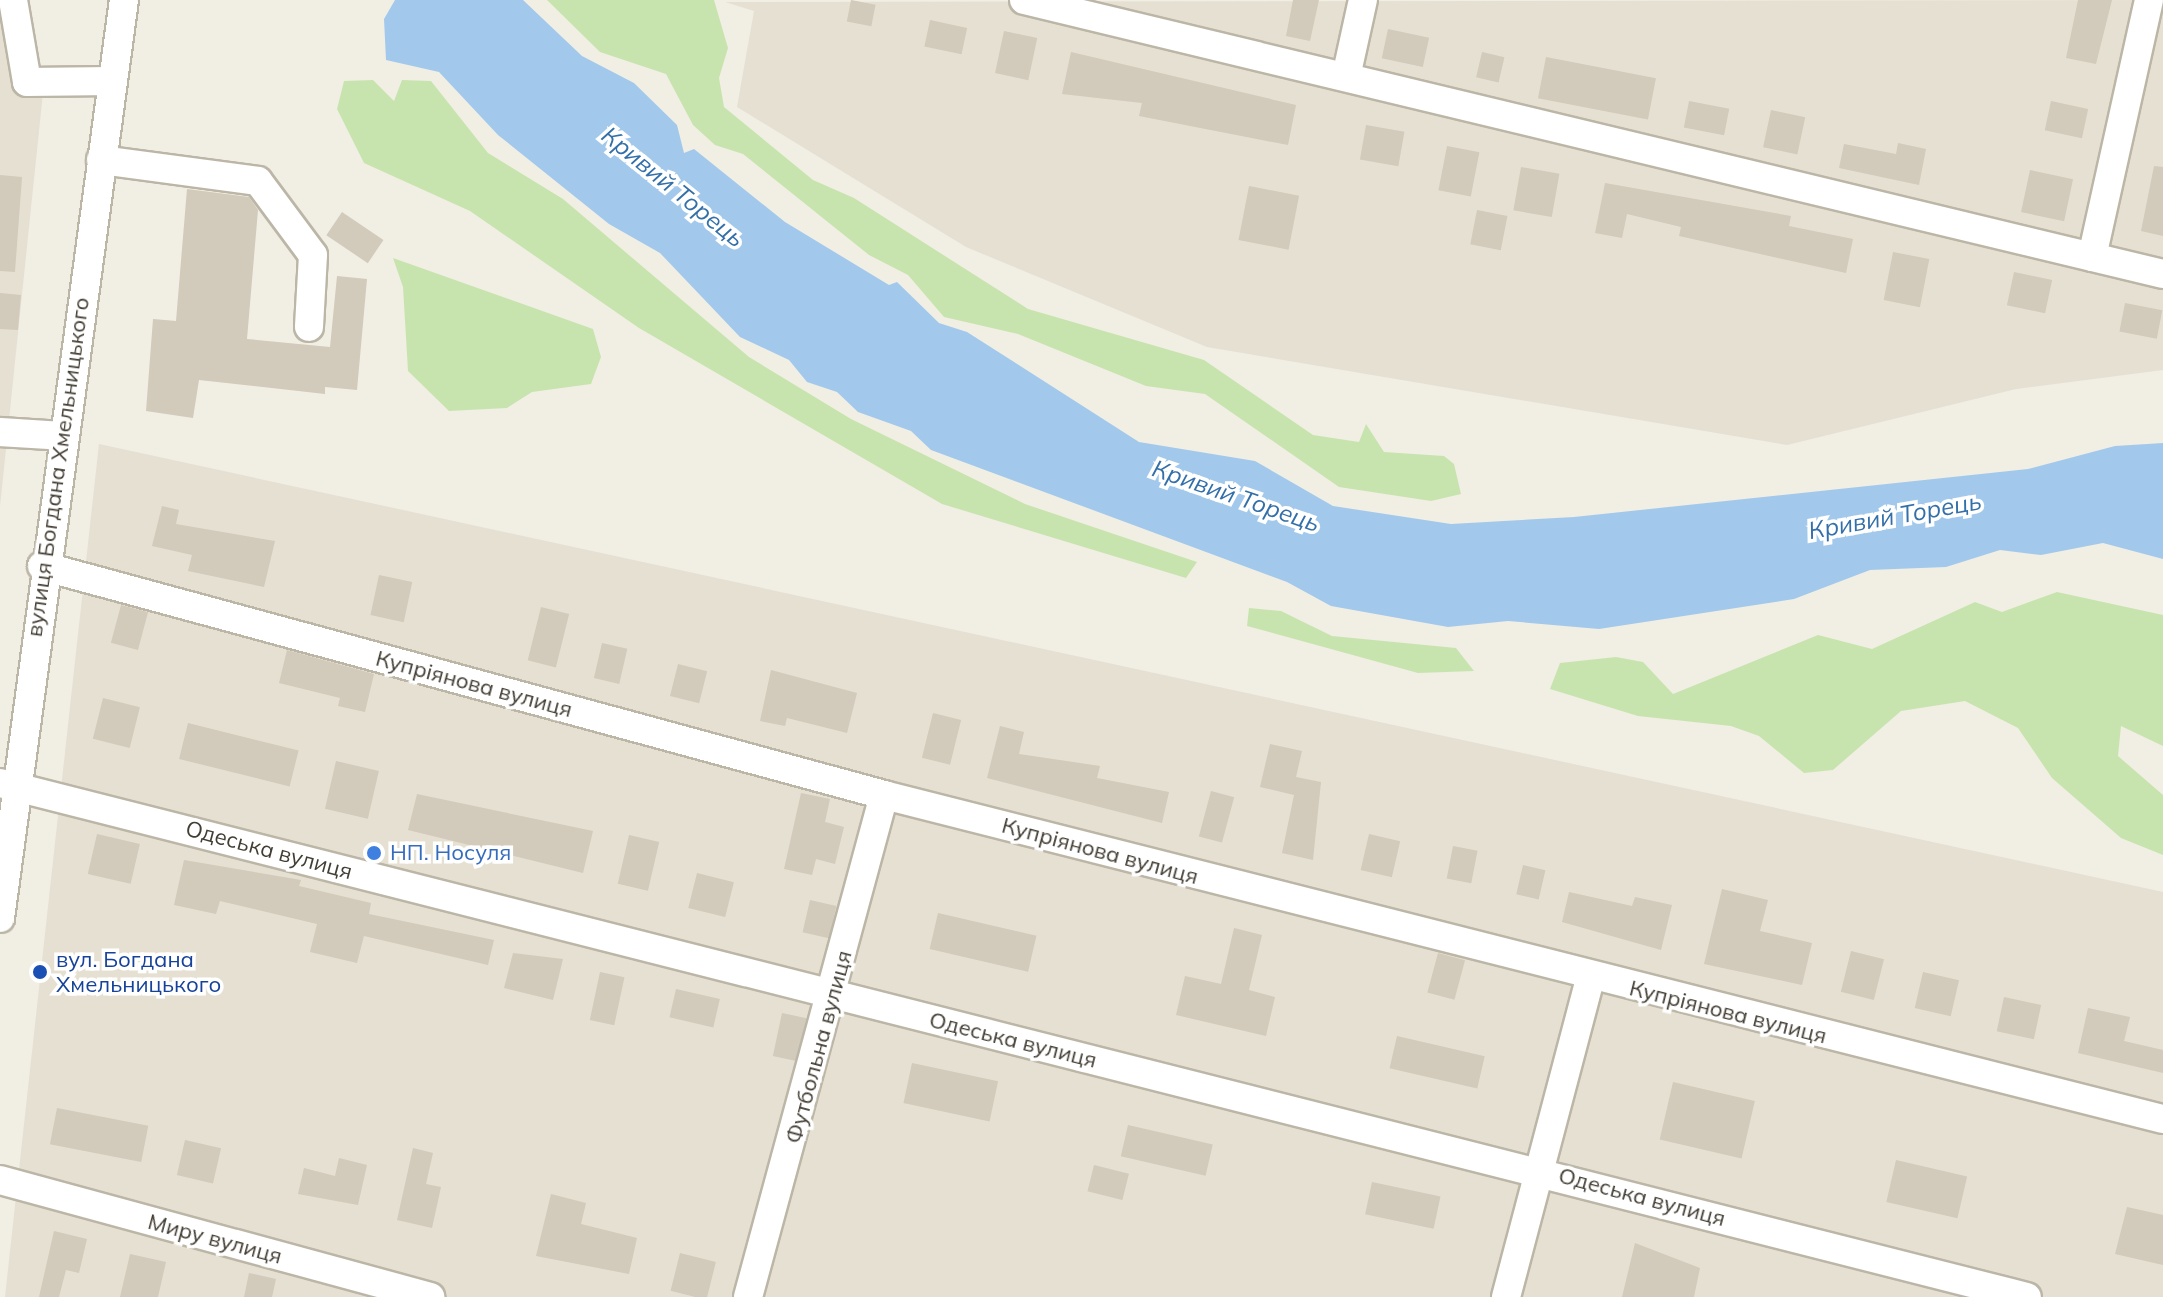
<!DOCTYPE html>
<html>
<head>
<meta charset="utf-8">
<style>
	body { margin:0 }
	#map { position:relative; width:2163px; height:1297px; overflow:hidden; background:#f1eee4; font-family:Mulish,sans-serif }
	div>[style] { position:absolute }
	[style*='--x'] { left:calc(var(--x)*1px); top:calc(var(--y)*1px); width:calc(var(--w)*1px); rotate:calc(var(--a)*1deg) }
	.residential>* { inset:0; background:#e5e0d2 }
	.green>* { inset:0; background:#c8e4ae }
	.water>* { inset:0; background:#a2c9ec }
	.building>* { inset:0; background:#d2caba; transform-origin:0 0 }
	.roads { filter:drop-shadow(2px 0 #bcb6a7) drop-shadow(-2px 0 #bcb6a7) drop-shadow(0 2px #bcb6a7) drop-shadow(0 -2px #bcb6a7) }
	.minor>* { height:28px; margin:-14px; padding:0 14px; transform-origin:14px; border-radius:14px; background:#fff }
	.dots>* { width:22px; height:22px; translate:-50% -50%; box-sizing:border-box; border:4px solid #fff; border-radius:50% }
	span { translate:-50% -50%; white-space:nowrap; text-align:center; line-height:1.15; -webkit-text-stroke:7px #fff; paint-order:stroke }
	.street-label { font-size:22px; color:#433e34 }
	.shop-label { font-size:22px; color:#366cbe }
	.left { translate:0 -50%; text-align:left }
	.transit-label { font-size:22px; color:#164399 }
	.water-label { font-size:24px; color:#336fa9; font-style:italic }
</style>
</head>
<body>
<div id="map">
	<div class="residential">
		<i style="clip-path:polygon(0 0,45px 73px,0 506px)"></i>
		<i style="clip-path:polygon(2163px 0,2163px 370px,2016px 389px,1787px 445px,1207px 347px,966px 247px,737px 107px,754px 11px,725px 2px)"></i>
		<i style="clip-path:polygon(99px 444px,2163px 892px,2163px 1297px,5px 1297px)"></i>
	</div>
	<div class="green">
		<i style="clip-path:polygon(547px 0,714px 0,728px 48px,719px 78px,724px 107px,813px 180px,854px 198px,1028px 309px,1204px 360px,1313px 435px,1359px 442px,1366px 424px,1384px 452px,1444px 456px,1454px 464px,1461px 494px,1431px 501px,1339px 487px,1205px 394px,1146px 386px,1018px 334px,944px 317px,908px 275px,869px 255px,743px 154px,715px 145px,693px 125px,666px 74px,600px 52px)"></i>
		<i style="clip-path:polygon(373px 80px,394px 101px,402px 80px,431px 81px,488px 153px,563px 199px,749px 357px,851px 419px,1025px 504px,1197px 562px,1186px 578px,942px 504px,639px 328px,470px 211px,364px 163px,337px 109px,344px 81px)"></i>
		<i style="clip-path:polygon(393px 258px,593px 329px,601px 357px,591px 384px,532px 392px,507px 408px,449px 411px,408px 371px,403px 287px)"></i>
		<i style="clip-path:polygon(2057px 592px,2163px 615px,2163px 746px,2121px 726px,2118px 756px,2163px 795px,2163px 855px,2121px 838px,2052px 778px,2018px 728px,1965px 701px,1901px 711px,1833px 770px,1804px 773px,1759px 736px,1731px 726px,1638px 716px,1550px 689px,1560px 663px,1616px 657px,1643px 662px,1673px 694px,1818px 635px,1872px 649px,1975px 602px,2002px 612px)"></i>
		<i style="clip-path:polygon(1249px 608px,1281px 611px,1332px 636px,1456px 648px,1474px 671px,1418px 673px,1247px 626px)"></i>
	</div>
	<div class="water">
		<i style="clip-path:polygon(395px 0,523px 0,582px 56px,634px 83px,677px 125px,684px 153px,694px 149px,785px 222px,889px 285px,897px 282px,939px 323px,967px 332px,1139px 442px,1255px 461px,1333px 506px,1451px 524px,1574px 517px,2028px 469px,2115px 446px,2163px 443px,2163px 559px,2103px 543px,2041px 555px,2000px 550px,1946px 567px,1870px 570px,1794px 599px,1599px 629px,1508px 621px,1448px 627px,1331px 606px,1287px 582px,931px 450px,911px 431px,858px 412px,837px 392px,807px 382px,789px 360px,740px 337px,660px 253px,609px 224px,498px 135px,439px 72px,386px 60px,384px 19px)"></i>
	</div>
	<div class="building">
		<i style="left:851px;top:0;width:25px;height:22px;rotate:11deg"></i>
		<i style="clip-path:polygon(1293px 0,1319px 0,1310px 41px,1286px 36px)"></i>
		<i style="clip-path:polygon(2078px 0,2112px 0,2096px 64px,2066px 58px)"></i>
		<i style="left:930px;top:20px;width:38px;height:27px;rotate:12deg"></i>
		<i style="left:1388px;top:29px;width:42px;height:30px;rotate:12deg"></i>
		<i style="left:1004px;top:31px;width:34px;height:43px;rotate:12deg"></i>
		<i style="clip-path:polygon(1071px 52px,1296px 105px,1288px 145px,1139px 116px,1142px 103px,1062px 94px)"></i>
		<i style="left:1482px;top:52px;width:23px;height:26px;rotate:13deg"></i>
		<i style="left:1546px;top:57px;width:112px;height:42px;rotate:11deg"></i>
		<i style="left:1689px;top:101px;width:41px;height:27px;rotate:11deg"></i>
		<i style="left:2051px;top:101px;width:38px;height:30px;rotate:12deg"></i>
		<i style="left:1771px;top:110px;width:35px;height:38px;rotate:12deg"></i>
		<i style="left:1366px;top:125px;width:39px;height:35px;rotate:10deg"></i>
		<i style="clip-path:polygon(1898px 143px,1926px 149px,1919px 185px,1839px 168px,1844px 144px,1896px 154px)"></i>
		<i style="left:1447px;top:146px;width:33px;height:45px;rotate:11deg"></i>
		<i style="clip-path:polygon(2154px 166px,2163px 167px,2163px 236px,2141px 231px)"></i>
		<i style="left:1521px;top:167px;width:39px;height:44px;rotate:10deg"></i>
		<i style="left:2030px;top:170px;width:44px;height:43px;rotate:12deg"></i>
		<i style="clip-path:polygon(0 175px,22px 177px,15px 272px,0 271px)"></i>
		<i style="clip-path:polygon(1605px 183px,1791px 216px,1789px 226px,1853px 239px,1846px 273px,1679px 236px,1681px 227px,1627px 214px,1622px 238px,1595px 233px)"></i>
		<i style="left:1249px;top:186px;width:51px;height:55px;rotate:11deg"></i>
		<i style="clip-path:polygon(187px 189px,249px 197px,258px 210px,247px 339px,330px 347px,337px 276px,367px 279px,357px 390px,325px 387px,325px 394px,199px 380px,193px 418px,146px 411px,153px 319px,176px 321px)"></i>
		<i style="left:1477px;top:210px;width:31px;height:35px;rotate:11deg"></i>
		<i style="left:342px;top:212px;width:50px;height:28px;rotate:34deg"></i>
		<i style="left:1893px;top:252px;width:37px;height:49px;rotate:11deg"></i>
		<i style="left:2014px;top:272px;width:39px;height:34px;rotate:12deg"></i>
		<i style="clip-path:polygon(0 293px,21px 295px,18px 330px,0 329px)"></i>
		<i style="left:2125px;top:303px;width:38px;height:29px;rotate:11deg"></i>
		<i style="clip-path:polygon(162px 506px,179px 510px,176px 524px,275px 541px,264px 587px,188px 571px,192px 555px,152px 546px)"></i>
		<i style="left:379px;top:575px;width:34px;height:41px;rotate:12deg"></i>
		<i style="left:121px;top:605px;width:28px;height:39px;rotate:15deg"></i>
		<i style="left:541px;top:607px;width:29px;height:55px;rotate:14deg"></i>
		<i style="left:602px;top:643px;width:26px;height:36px;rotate:13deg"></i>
		<i style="clip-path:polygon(287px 650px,374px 674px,365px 712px,338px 706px,340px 698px,279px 683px)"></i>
		<i style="left:678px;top:664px;width:30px;height:33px;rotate:14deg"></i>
		<i style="clip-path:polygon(771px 670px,857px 693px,847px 733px,787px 718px,785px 726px,760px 721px)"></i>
		<i style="left:103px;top:698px;width:38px;height:42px;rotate:14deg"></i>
		<i style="left:933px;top:713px;width:29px;height:46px;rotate:14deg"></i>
		<i style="left:188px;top:723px;width:114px;height:37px;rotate:14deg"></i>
		<i style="clip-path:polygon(1000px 726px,1024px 732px,1019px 754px,1100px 766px,1097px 778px,1169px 792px,1162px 823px,987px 778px)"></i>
		<i style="clip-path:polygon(1270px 744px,1302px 751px,1296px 777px,1321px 782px,1313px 860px,1282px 853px,1294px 795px,1260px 787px)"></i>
		<i style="left:336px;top:761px;width:44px;height:49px;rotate:13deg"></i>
		<i style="left:1211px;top:791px;width:24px;height:47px;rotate:15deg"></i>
		<i style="clip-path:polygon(801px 793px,830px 799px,825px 822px,844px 827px,835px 864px,816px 859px,812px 875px,784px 869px)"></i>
		<i style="clip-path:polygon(417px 794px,593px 831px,583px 873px,408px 830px)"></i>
		<i style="left:97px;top:834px;width:44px;height:41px;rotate:13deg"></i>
		<i style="left:1369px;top:834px;width:32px;height:37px;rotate:13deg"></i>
		<i style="left:629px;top:835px;width:31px;height:50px;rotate:13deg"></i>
		<i style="left:1453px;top:846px;width:25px;height:33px;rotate:11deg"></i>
		<i style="clip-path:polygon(184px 860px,301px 880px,299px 886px,371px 903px,369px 914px,494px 940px,488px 965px,364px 936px,357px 963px,310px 952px,317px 924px,220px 901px,216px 914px,174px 905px)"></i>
		<i style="left:1523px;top:865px;width:23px;height:30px;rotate:13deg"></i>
		<i style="left:697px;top:873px;width:38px;height:36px;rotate:14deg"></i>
		<i style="clip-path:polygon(1722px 889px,1768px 900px,1760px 931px,1812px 943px,1802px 985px,1704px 964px)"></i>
		<i style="clip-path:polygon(1569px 892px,1632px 906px,1635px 897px,1672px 905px,1661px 950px,1562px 922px)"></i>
		<i style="left:810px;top:900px;width:27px;height:33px;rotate:13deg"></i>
		<i style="left:938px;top:913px;width:101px;height:37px;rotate:13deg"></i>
		<i style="clip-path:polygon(1234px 928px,1262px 935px,1249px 990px,1275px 997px,1266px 1036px,1176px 1015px,1185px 976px,1221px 984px)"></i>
		<i style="left:1851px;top:951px;width:34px;height:42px;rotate:14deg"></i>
		<i style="clip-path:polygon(513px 953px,563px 959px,553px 1000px,504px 988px)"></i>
		<i style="left:1438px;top:953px;width:28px;height:41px;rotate:15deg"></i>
		<i style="left:600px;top:972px;width:25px;height:49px;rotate:12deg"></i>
		<i style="left:1923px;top:972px;width:37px;height:37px;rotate:13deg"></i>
		<i style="left:676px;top:989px;width:45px;height:29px;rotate:13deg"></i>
		<i style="left:2004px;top:997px;width:38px;height:35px;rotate:12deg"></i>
		<i style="clip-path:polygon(2088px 1008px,2130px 1017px,2124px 1041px,2163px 1050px,2163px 1073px,2078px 1053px)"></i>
		<i style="left:782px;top:1013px;width:25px;height:44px;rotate:12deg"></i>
		<i style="left:1397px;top:1036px;width:90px;height:33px;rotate:13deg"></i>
		<i style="left:912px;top:1063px;width:88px;height:41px;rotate:12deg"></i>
		<i style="left:1673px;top:1082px;width:84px;height:59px;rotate:13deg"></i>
		<i style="left:57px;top:1108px;width:93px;height:37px;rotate:11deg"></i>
		<i style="left:1128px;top:1125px;width:87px;height:32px;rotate:13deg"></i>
		<i style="left:185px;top:1140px;width:37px;height:36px;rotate:13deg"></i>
		<i style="clip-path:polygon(413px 1148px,433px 1153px,426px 1184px,441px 1187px,432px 1228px,397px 1220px)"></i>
		<i style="clip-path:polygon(339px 1158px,367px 1165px,358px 1205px,298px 1194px,304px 1168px,335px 1176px)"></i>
		<i style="left:1896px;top:1160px;width:73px;height:43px;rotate:13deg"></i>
		<i style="left:1094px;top:1165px;width:36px;height:27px;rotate:14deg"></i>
		<i style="left:1372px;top:1182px;width:70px;height:33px;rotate:12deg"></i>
		<i style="clip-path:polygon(551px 1194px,586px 1203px,581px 1224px,637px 1238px,629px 1274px,536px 1256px)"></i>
		<i style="clip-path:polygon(2127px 1207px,2163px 1215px,2163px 1265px,2115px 1254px)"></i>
		<i style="clip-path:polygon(54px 1231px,87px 1239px,79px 1273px,66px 1270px,59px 1297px,39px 1297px)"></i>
		<i style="clip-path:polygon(1635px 1243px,1700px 1268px,1694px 1297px,1622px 1297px)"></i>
		<i style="left:680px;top:1253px;width:37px;height:39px;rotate:14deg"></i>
		<i style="clip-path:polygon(130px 1254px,166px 1262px,158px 1297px,120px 1297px)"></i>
		<i style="clip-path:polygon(249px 1273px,276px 1279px,272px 1297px,244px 1297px)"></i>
	</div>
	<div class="roads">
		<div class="minor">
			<i style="--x:13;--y:0;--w:83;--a:80.3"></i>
			<i style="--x:27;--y:82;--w:85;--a:-0.7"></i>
			<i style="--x:1024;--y:0;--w:1171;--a:13.53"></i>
			<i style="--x:1346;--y:77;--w:79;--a:-77.6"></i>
			<i style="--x:101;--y:160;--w:158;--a:7.6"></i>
			<i style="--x:258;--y:181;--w:92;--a:53.4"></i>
			<i style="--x:313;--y:255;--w:72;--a:93.2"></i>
			<i style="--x:2092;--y:257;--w:263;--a:-77.5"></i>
			<i style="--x:0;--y:432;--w:64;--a:3.6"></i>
			<i style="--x:42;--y:566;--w:873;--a:15.21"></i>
			<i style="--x:884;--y:795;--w:1319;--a:14.22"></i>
			<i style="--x:0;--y:783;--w:2091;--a:14.23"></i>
			<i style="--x:0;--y:918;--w:926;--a:-82.31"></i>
			<i style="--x:0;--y:1180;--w:446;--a:15.2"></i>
			<i style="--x:748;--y:1297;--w:520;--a:-74.84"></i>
			<i style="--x:1506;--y:1297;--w:329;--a:-75.2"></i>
		</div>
	</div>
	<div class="dots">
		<i style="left:374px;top:853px;background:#3f7fe0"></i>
		<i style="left:40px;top:972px;background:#1a4fb4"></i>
	</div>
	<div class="street-label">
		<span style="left:58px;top:467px;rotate:-82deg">вулиця Богдана Хмельницького</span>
		<span style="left:474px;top:684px;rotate:15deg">Купріянова вулиця</span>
		<span style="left:269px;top:850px;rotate:15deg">Одеська вулиця</span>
		<span style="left:1100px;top:851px;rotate:15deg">Купріянова вулиця</span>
		<span style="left:1728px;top:1012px;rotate:14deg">Купріянова вулиця</span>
		<span style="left:1013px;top:1040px;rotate:14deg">Одеська вулиця</span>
		<span style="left:819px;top:1047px;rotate:-75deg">Футбольна вулиця</span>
		<span style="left:1642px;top:1197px;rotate:15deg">Одеська вулиця</span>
		<span style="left:215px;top:1239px;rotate:15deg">Миру вулиця</span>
	</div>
	<div class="shop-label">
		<span class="left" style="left:390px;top:853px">НП. Носуля</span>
	</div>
	<div class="transit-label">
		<span class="left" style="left:56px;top:972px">вул. Богдана<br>Хмельницького</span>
	</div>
	<div class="water-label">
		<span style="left:673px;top:187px;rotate:39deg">Кривий Торець</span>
		<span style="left:1236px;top:496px;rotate:19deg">Кривий Торець</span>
		<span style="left:1895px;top:516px;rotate:-10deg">Кривий Торець</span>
	</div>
</div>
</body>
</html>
